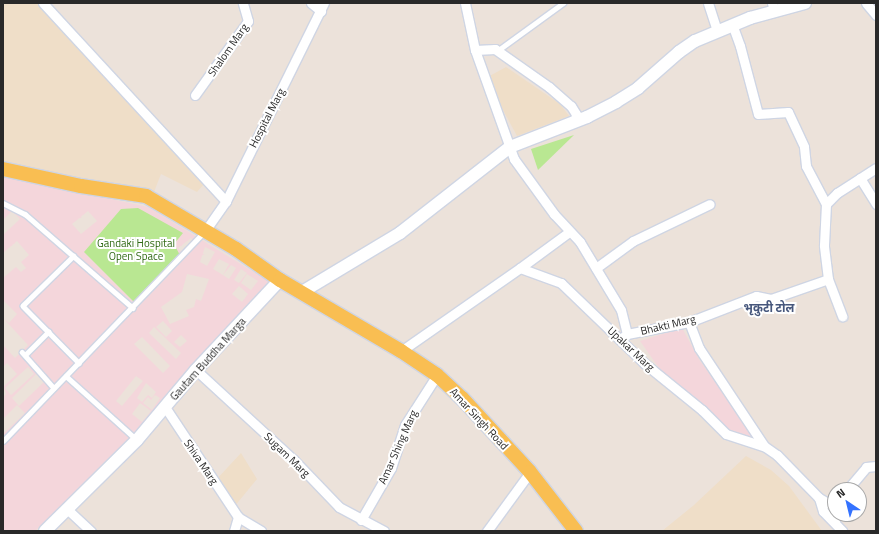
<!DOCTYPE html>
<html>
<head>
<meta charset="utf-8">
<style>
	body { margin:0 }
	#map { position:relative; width:879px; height:534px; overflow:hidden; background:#ece2da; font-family:"Titillium Web","Noto Sans Devanagari",sans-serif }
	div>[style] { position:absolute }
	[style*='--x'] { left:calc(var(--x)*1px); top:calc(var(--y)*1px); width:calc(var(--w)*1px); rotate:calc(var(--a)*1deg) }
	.education>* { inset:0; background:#efdec8 }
	.medical>* { inset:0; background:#f4d6db }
	.green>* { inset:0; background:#b9e792 }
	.roads { filter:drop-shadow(1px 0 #cfd5e3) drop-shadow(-1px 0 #cfd5e3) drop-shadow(0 1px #cfd5e3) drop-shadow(0 -1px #cfd5e3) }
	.service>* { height:4.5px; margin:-2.25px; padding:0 2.25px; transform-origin:2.25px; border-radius:2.25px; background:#fff }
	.minor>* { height:9px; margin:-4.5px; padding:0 4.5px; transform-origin:4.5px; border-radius:4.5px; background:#fff }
	.secondary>* { height:12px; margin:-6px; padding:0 6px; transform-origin:6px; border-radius:6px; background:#fff }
	.primary>* { height:14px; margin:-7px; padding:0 7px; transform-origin:7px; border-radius:7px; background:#f9be52 }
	span { translate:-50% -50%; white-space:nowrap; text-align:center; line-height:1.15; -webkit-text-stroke:4px #fff; paint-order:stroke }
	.street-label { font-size:11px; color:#292929 }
	.park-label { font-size:11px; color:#316a15 }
	.neighbourhood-label { font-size:12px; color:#47577c; font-weight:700 }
	.frame { position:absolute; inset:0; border:4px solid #292929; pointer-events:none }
	.north { position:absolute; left:827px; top:482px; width:40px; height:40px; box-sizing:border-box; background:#fff; border:1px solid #a9a9a9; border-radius:50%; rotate:325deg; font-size:11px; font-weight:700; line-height:16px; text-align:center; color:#292929 }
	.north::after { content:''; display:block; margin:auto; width:14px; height:18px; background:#3472ff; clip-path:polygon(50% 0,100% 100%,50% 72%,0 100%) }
</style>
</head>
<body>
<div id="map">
	<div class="education">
		<i style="clip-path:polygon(3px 3px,41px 3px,204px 184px,197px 192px,161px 174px,154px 192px,52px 176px,3px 164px)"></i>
		<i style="clip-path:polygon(506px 67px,560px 104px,569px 116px,517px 136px,486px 78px)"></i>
		<i style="clip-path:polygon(241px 453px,257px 479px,234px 507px,215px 481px)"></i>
		<i style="clip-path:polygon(746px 456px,771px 470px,789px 486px,822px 531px,662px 531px,694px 505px)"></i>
	</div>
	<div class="medical">
		<i style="clip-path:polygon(evenodd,3px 176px,148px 207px,270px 282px,133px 436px,35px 531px,3px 531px,3px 434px,25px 413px,17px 405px,3px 419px,3px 397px,6px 394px,3px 387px,17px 374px,7px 363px,3px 367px,3px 345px,15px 358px,28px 345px,3px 318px,9px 323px,17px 314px,3px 300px,3px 278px,16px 267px,21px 272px,26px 268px,21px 262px,29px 255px,17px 241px,3px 253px,3px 235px,20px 219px,12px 211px,3px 220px,3px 176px,121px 209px,136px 304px,84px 252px,121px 209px,3px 176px,88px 211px,97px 221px,81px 234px,72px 224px,88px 211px,3px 176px,191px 238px,195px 242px,182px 253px,178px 248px,191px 238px,3px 176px,205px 247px,215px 252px,207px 266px,200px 262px,205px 247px,3px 176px,219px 259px,229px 264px,223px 275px,213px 269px,219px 259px,3px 176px,231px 265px,236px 268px,229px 279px,223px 275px,231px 265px,3px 176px,241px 269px,247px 273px,239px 283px,234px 280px,241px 269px,3px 176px,187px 274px,209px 279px,201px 301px,196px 299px,194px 307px,186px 310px,189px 316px,170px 324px,161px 307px,182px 292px,187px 274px,3px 176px,247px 274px,258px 281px,251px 290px,241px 283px,247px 274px,3px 176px,239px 286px,248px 294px,242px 302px,232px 294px,239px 286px,3px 176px,163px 321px,172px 331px,166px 337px,156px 327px,163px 321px,3px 176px,154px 327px,181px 353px,176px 359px,149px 333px,154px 327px,3px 176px,181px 335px,187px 341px,180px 347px,174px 342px,181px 335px,3px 176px,142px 337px,170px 366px,163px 373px,134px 344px,142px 337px,3px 176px,28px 367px,34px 374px,11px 395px,5px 388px,28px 367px,3px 176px,36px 374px,44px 382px,19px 406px,12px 398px,36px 374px,3px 176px,136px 376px,143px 381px,122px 406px,116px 401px,136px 376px,3px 176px,146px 383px,156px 392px,152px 398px,148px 395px,142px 402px,137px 398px,146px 383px,3px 176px,155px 395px,160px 398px,152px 410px,143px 403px,148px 397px,151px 400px,155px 395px,3px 176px,140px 403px,151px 411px,142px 422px,132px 414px,140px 403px)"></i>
		<i style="clip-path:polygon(682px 328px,700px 361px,755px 436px,753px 439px,729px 430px,659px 368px,640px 341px)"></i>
	</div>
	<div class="green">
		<i style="clip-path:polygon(574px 135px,538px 170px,531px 149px)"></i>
		<i style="clip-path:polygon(138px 208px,183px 233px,174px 244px,182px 259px,136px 304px,84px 252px,121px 209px)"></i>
	</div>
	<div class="roads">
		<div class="service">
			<i style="--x:497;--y:51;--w:82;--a:-36"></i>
			<i style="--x:3;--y:203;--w:25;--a:27"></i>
			<i style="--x:25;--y:214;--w:143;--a:41"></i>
			<i style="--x:74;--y:256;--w:71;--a:135.6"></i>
			<i style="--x:23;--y:306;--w:80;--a:45.5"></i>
			<i style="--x:22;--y:352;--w:48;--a:48.4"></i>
			<i style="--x:25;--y:355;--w:33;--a:-45"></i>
			<i style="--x:66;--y:376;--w:94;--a:42"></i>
			<i style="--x:3;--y:441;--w:290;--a:-46.1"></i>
		</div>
		<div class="minor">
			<i style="--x:43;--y:3;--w:270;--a:47.3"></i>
			<i style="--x:311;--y:3;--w:13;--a:39"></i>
			<i style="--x:465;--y:3;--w:48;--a:78"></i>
			<i style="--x:475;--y:50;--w:116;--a:70.3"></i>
			<i style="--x:514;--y:159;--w:68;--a:54"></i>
			<i style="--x:554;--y:214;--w:38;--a:47"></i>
			<i style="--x:580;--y:242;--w:79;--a:58.9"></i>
			<i style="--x:621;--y:310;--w:25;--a:76"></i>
			<i style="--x:627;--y:334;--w:9;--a:144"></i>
			<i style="--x:708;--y:3;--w:28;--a:72"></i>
			<i style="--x:772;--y:3;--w:8;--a:76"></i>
			<i style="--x:866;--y:3;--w:16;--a:50"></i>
			<i style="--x:732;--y:24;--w:23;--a:70"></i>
			<i style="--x:740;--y:46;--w:70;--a:75.2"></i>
			<i style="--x:758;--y:114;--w:30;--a:-4"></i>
			<i style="--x:788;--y:112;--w:38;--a:65"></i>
			<i style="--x:804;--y:147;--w:19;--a:84"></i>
			<i style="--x:806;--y:166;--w:43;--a:62.2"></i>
			<i style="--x:475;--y:50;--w:20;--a:-3"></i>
			<i style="--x:495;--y:49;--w:66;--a:35.1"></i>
			<i style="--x:549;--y:87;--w:29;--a:41"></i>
			<i style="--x:571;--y:106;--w:9;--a:58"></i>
			<i style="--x:576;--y:114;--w:8;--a:97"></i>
			<i style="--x:195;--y:95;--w:91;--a:-54.4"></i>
			<i style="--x:248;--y:21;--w:19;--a:-106"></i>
			<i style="--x:860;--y:178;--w:31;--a:58"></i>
			<i style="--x:205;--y:231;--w:37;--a:-55"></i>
			<i style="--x:226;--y:201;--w:221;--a:-63.7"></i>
			<i style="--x:520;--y:268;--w:61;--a:-36.3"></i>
			<i style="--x:596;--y:268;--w:46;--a:-36.1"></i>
			<i style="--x:633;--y:241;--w:85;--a:-25.7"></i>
			<i style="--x:828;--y:279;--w:40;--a:69"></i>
			<i style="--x:689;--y:322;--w:28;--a:69"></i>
			<i style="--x:699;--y:348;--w:118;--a:56.4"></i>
			<i style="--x:627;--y:334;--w:63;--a:-11"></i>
			<i style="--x:689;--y:322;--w:72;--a:-21.2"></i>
			<i style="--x:756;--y:296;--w:15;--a:11"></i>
			<i style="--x:771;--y:299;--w:60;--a:-19.3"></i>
			<i style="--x:828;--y:279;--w:34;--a:-97"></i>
			<i style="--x:824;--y:245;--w:41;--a:-87.2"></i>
			<i style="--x:826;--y:204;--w:16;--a:-45"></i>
			<i style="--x:837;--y:193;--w:46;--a:-32.7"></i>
			<i style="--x:401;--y:351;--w:145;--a:-34.9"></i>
			<i style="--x:520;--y:268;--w:44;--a:20.1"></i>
			<i style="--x:561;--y:283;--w:115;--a:43.9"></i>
			<i style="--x:644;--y:363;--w:75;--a:39"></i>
			<i style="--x:702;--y:410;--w:34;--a:45"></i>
			<i style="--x:726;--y:434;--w:40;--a:18"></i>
			<i style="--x:764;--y:446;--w:16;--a:35"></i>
			<i style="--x:777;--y:455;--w:60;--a:45.7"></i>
			<i style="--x:819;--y:498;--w:14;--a:73"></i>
			<i style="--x:823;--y:511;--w:28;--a:46"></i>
			<i style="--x:196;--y:370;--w:133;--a:42.6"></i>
			<i style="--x:294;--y:460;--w:65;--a:46.2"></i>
			<i style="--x:339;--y:507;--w:51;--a:28.1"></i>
			<i style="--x:165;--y:407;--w:132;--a:56.4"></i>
			<i style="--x:238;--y:517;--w:27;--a:31"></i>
			<i style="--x:847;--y:490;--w:30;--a:-50"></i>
			<i style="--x:866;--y:467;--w:10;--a:-6"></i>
			<i style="--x:819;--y:498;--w:16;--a:30"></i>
			<i style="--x:833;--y:506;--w:16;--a:83"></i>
			<i style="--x:67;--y:509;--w:33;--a:43"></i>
			<i style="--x:361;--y:520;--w:60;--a:-60"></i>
			<i style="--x:391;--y:468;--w:45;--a:-72"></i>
			<i style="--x:405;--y:425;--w:59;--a:-57.4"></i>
			<i style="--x:234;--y:531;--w:15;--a:-74"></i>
			<i style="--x:487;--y:531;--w:73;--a:-53.9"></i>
		</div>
		<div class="secondary">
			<i style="--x:302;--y:292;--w:114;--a:-31"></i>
			<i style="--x:400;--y:233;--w:140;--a:-38"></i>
			<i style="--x:510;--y:147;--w:83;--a:-21.3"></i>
			<i style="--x:587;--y:117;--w:33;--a:-27"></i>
			<i style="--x:616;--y:102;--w:26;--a:-32"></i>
			<i style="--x:638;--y:88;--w:55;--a:-41.3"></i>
			<i style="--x:679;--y:52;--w:19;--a:-35"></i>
			<i style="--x:695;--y:41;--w:60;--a:-22.7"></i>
			<i style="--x:750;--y:18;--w:57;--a:-15.3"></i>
			<i style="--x:45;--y:531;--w:129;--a:-44.7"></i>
			<i style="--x:137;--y:440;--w:92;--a:-49.9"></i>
			<i style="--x:196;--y:370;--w:123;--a:-47"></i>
		</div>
		<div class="primary">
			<i style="--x:3;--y:169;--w:80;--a:12.3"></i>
			<i style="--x:81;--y:186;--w:66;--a:8.7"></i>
			<i style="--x:146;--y:196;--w:104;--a:30.5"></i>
			<i style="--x:236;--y:249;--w:54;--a:35.2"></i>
			<i style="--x:280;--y:280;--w:140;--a:30.4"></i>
			<i style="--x:401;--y:351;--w:43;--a:33.7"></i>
			<i style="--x:437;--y:375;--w:34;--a:43"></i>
			<i style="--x:462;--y:398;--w:100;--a:47.4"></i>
			<i style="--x:530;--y:472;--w:75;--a:52.1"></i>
		</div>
	</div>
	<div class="street-label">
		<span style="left:228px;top:50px;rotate:-55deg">Shalom Marg</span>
		<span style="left:267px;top:118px;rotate:-63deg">Hospital Marg</span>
		<span style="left:668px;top:325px;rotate:-13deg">Bhakti Marg</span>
		<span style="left:631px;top:349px;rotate:43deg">Upakar Marg</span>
		<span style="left:208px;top:359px;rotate:-48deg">Gautam Buddha Marga</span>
		<span style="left:479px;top:419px;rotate:47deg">Amar Singh Road</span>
		<span style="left:398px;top:447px;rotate:-66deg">Amar Shing Marg</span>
		<span style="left:287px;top:455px;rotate:44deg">Sugam Marg</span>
		<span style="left:201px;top:462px;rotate:56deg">Shiva Marg</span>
	</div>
	<div class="park-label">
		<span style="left:136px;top:250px">Gandaki Hospital<br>Open Space</span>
	</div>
	<div class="neighbourhood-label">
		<span style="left:769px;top:308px">भृकुटी टोल</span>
	</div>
	<div class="frame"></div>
	<div class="north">N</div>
</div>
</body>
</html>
